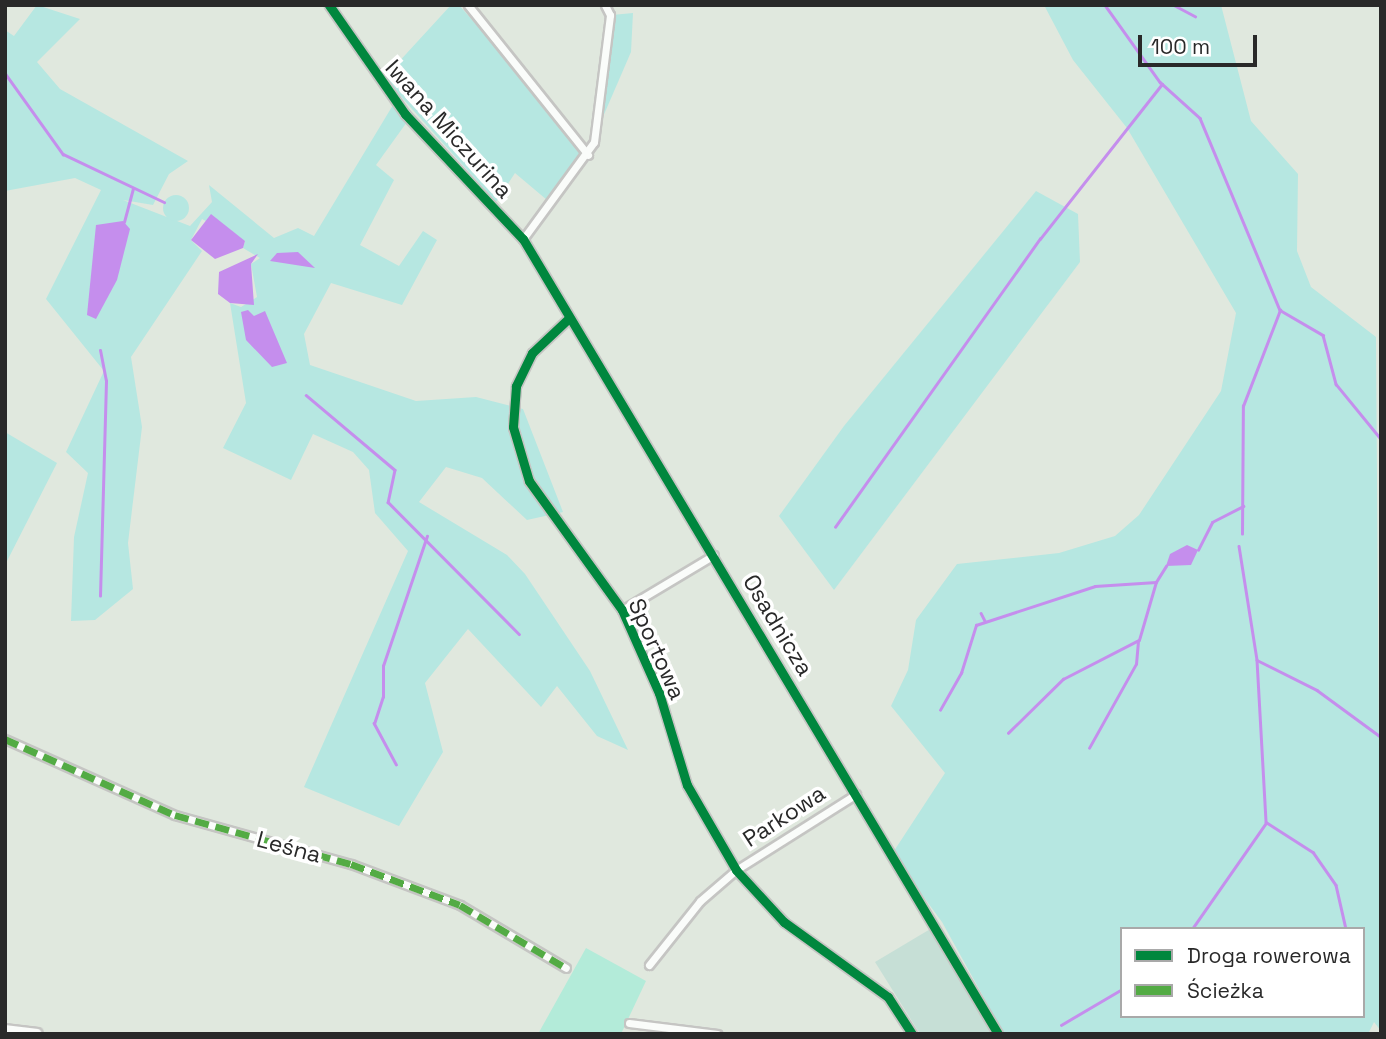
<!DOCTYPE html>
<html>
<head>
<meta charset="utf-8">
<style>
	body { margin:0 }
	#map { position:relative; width:1386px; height:1039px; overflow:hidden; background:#e0e8de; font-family:"Space Grotesk",sans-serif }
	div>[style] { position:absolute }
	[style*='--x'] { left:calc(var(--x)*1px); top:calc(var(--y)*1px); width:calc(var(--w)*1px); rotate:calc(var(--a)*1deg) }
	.green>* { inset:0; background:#b6e7e1 }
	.round { border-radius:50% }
	.cemetery>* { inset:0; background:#c6dfd6 }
	.pitch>* { inset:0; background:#b3ebd9 }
	.water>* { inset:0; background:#c58eed }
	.stream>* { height:2.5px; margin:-1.25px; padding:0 1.25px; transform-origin:1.25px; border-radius:1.25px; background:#c58eed }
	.roads { filter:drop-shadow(2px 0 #c5c5c3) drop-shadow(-2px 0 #c5c5c3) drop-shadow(0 2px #c5c5c3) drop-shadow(0 -2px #c5c5c3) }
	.street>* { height:7px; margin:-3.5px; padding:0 3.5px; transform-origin:3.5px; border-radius:3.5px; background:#fafcfa }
	.secondary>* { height:10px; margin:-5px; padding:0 5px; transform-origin:5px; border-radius:5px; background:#fafcfa }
	.quiet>* { height:7px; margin-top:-3.5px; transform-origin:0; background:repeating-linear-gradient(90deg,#53ab44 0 14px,transparent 0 21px) }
	.cycleway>* { height:9px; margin:-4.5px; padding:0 4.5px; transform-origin:4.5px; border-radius:4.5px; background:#00873e }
	span { translate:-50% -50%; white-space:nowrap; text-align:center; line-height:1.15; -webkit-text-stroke:7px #fff; paint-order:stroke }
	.street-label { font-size:23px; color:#292929 }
	.frame { position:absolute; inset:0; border:7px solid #292929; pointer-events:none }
	.legend { position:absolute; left:1120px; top:927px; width:245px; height:91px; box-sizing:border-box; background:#fff; border:2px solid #a9a9a9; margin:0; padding:9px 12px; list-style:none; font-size:21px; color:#292929 }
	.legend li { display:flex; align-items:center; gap:14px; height:35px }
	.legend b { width:35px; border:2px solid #a9a9a9 }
	.scale { position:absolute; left:1138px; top:35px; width:119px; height:32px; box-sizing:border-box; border:4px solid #292929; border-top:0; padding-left:9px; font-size:21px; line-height:24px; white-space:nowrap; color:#292929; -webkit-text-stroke:5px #fff; paint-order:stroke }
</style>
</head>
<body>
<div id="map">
	<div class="green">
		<i style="clip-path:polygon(37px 5px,80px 19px,37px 62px,60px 89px,188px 161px,169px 174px,153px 205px,123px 200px,190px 226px,212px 202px,209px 185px,274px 238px,298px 228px,314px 236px,393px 105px,407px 122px,376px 165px,394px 180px,360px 245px,399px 266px,423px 231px,437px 240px,402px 305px,331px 283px,304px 334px,310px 365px,416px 401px,476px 397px,523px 409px,563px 512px,527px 520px,482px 478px,446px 467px,419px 502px,507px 555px,525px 574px,590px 671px,628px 750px,597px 736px,557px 686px,541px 707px,468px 629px,425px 683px,443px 752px,399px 826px,304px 787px,408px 551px,375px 513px,369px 470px,353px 452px,313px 434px,291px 480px,223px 448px,246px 403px,230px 303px,241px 307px,257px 297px,251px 264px,260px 258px,243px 248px,245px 241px,202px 219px,191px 240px,202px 251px,131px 357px,142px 427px,128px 543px,133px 589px,95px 620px,71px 621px,74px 537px,88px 473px,66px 452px,104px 371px,46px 299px,101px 190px,75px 178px,5px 191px,5px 30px,14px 36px)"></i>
		<i style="clip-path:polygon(451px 5px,459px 5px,481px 30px,582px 156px,547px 200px,515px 173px,496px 202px,384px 78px)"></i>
		<i style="clip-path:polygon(evenodd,1044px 5px,1221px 5px,1251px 121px,1298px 174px,1297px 251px,1311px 287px,1376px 337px,1381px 1031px,1374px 1022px,1368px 1034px,1004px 1034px,942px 922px,892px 854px,945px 773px,891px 706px,908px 670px,916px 620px,957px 564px,1059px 553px,1115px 536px,1139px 515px,1221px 391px,1236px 313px,1127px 128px,1073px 60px,1044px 5px,1122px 929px,1363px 929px,1363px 1016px,1122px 1016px,1122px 929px)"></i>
		<i style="clip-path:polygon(633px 13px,631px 52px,596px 133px,612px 15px)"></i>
		<i style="clip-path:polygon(1036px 191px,1078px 214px,1080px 262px,834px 590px,779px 516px,844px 426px)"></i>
		<i class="round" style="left:163px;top:195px;width:26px;height:26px"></i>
		<i style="clip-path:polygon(5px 432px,57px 463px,5px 565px)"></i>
	</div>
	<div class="cemetery">
		<i style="clip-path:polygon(932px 928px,994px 1034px,920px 1034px,875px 962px)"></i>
	</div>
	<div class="pitch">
		<i style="clip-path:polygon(586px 948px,646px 981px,621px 1034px,538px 1034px)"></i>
	</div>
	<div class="water">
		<i style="clip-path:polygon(211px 214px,245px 241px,243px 248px,215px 259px,191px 240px)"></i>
		<i style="clip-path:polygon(123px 221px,130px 229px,117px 280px,96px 319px,87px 315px,96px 225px)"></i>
		<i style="clip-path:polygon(298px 252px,315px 268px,270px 261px,277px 253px)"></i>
		<i style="clip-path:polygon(258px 254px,251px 264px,254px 305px,230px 303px,218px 294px,219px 272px)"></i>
		<i style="clip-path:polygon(248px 310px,254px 316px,265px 311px,287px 363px,272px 367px,246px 340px,241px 312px)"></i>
		<i style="clip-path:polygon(1187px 545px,1198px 550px,1191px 565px,1166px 566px,1170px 554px)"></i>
	</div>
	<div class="stream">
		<i style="--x:1105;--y:5;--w:95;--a:54.5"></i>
		<i style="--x:1160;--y:82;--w:54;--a:42"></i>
		<i style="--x:1200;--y:118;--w:208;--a:67.4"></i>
		<i style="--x:1280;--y:310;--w:50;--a:30.2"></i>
		<i style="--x:1323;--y:335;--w:51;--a:75.1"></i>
		<i style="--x:1336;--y:384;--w:71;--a:50.7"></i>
		<i style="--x:1174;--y:5;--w:24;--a:28"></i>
		<i style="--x:5;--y:73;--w:100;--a:54.4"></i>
		<i style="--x:63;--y:154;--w:112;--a:25.4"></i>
		<i style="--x:124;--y:222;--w:34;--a:-75"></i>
		<i style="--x:306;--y:395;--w:116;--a:40.1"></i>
		<i style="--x:395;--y:470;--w:33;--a:102"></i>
		<i style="--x:388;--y:502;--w:186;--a:45.2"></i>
		<i style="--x:835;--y:527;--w:354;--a:-54.6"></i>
		<i style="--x:1040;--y:239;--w:197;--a:-51.8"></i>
		<i style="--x:1242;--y:534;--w:128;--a:-89.6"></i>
		<i style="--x:1243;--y:406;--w:103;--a:-68.9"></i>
		<i style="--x:1239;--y:546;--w:115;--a:81"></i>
		<i style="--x:1257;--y:660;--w:67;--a:26.6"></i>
		<i style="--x:1317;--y:690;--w:79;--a:36.3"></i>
		<i style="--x:1198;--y:550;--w:31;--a:-63"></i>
		<i style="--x:1212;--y:522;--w:35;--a:-27"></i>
		<i style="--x:100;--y:596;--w:215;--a:-88.4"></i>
		<i style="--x:106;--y:381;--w:31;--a:-101"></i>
		<i style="--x:981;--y:613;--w:9;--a:63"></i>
		<i style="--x:1257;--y:660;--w:162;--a:86.8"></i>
		<i style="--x:1266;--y:822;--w:56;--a:32.6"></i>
		<i style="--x:1313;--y:852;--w:40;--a:55.1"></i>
		<i style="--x:1336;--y:885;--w:45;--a:77.2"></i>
		<i style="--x:940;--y:710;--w:43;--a:-60.4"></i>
		<i style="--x:961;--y:673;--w:50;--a:-72.6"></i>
		<i style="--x:976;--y:625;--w:125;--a:-18.1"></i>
		<i style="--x:1095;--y:586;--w:61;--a:-3.8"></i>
		<i style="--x:1156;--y:582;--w:19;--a:-58"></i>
		<i style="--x:1008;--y:733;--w:77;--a:-44.5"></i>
		<i style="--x:1063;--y:679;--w:85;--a:-27.2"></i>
		<i style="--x:1139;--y:640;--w:60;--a:-73.7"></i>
		<i style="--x:1089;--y:748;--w:96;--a:-60.8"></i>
		<i style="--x:1136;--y:664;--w:22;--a:-85"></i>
		<i style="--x:396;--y:765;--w:47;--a:-118.2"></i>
		<i style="--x:374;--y:724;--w:28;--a:-72"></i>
		<i style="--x:383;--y:697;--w:31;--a:-90"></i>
		<i style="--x:383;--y:666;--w:137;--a:-71.3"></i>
		<i style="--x:1192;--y:929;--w:129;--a:-55.1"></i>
		<i style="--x:1061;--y:1025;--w:71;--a:-30.5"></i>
	</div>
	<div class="roads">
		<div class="street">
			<i style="--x:329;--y:5;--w:133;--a:55.1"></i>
			<i style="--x:405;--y:114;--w:172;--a:46.7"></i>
			<i style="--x:523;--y:239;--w:926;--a:59.14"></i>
			<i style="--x:468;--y:5;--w:192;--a:51.3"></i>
			<i style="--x:523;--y:239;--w:120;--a:-53.8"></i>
			<i style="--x:594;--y:142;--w:128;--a:-82.8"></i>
			<i style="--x:610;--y:15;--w:11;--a:-117"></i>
			<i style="--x:569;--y:318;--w:51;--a:136.6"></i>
			<i style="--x:532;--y:353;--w:37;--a:116"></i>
			<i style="--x:516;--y:386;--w:41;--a:94.2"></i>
			<i style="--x:513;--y:427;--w:56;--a:73.5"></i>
			<i style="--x:529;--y:481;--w:159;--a:54.2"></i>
			<i style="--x:622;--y:610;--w:91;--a:66"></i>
			<i style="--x:659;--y:693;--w:96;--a:73.1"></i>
			<i style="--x:687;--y:785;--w:98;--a:60"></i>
			<i style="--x:736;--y:870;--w:71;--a:47.3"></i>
			<i style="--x:784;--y:922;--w:128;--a:35.8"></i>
			<i style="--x:888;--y:997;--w:44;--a:57"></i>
			<i style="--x:622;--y:610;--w:107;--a:-30.9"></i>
			<i style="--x:5;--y:739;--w:186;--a:24.1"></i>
			<i style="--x:175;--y:815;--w:183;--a:15.6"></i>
			<i style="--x:351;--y:864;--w:116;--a:20.6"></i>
			<i style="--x:460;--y:905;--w:123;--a:30.7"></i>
			<i style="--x:649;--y:965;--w:82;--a:-51.4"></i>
			<i style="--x:700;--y:901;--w:48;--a:-40.7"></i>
			<i style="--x:736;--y:870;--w:142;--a:-32.3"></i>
			<i style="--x:629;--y:1023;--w:89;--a:7.1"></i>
		</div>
		<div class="secondary">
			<i style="--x:5;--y:1030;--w:32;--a:7"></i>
		</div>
	</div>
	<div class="quiet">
		<i style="--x:5;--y:739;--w:186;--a:24.1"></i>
		<i style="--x:175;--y:815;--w:183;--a:15.6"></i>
		<i style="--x:351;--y:864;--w:116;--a:20.6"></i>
		<i style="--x:460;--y:905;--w:123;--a:30.7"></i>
	</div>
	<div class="cycleway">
		<i style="--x:329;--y:5;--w:133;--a:55.1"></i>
		<i style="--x:405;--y:114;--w:172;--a:46.7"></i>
		<i style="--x:523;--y:239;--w:926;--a:59.14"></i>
		<i style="--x:569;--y:318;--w:51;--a:136.6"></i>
		<i style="--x:532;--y:353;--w:37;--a:116"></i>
		<i style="--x:516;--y:386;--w:41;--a:94.2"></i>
		<i style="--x:513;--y:427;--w:56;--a:73.5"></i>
		<i style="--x:529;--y:481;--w:159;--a:54.2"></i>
		<i style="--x:622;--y:610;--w:91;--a:66"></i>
		<i style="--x:659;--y:693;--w:96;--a:73.1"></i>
		<i style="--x:687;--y:785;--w:98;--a:60"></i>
		<i style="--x:736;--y:870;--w:71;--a:47.3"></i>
		<i style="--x:784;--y:922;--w:128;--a:35.8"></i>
		<i style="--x:888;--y:997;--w:44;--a:57"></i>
	</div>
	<div class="street-label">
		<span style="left:449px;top:129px;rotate:48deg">Iwana Miczurina</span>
		<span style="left:778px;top:625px;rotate:59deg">Osadnicza</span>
		<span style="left:657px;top:649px;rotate:66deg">Sportowa</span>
		<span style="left:784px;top:816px;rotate:-33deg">Parkowa</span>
		<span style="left:289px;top:847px;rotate:15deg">Leśna</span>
	</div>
	<div class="frame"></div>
	<ul class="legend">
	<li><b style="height:9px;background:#00873e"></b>Droga rowerowa</li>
	<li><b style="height:9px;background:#53ab44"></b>Ścieżka</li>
	</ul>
	<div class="scale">100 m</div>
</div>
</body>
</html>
